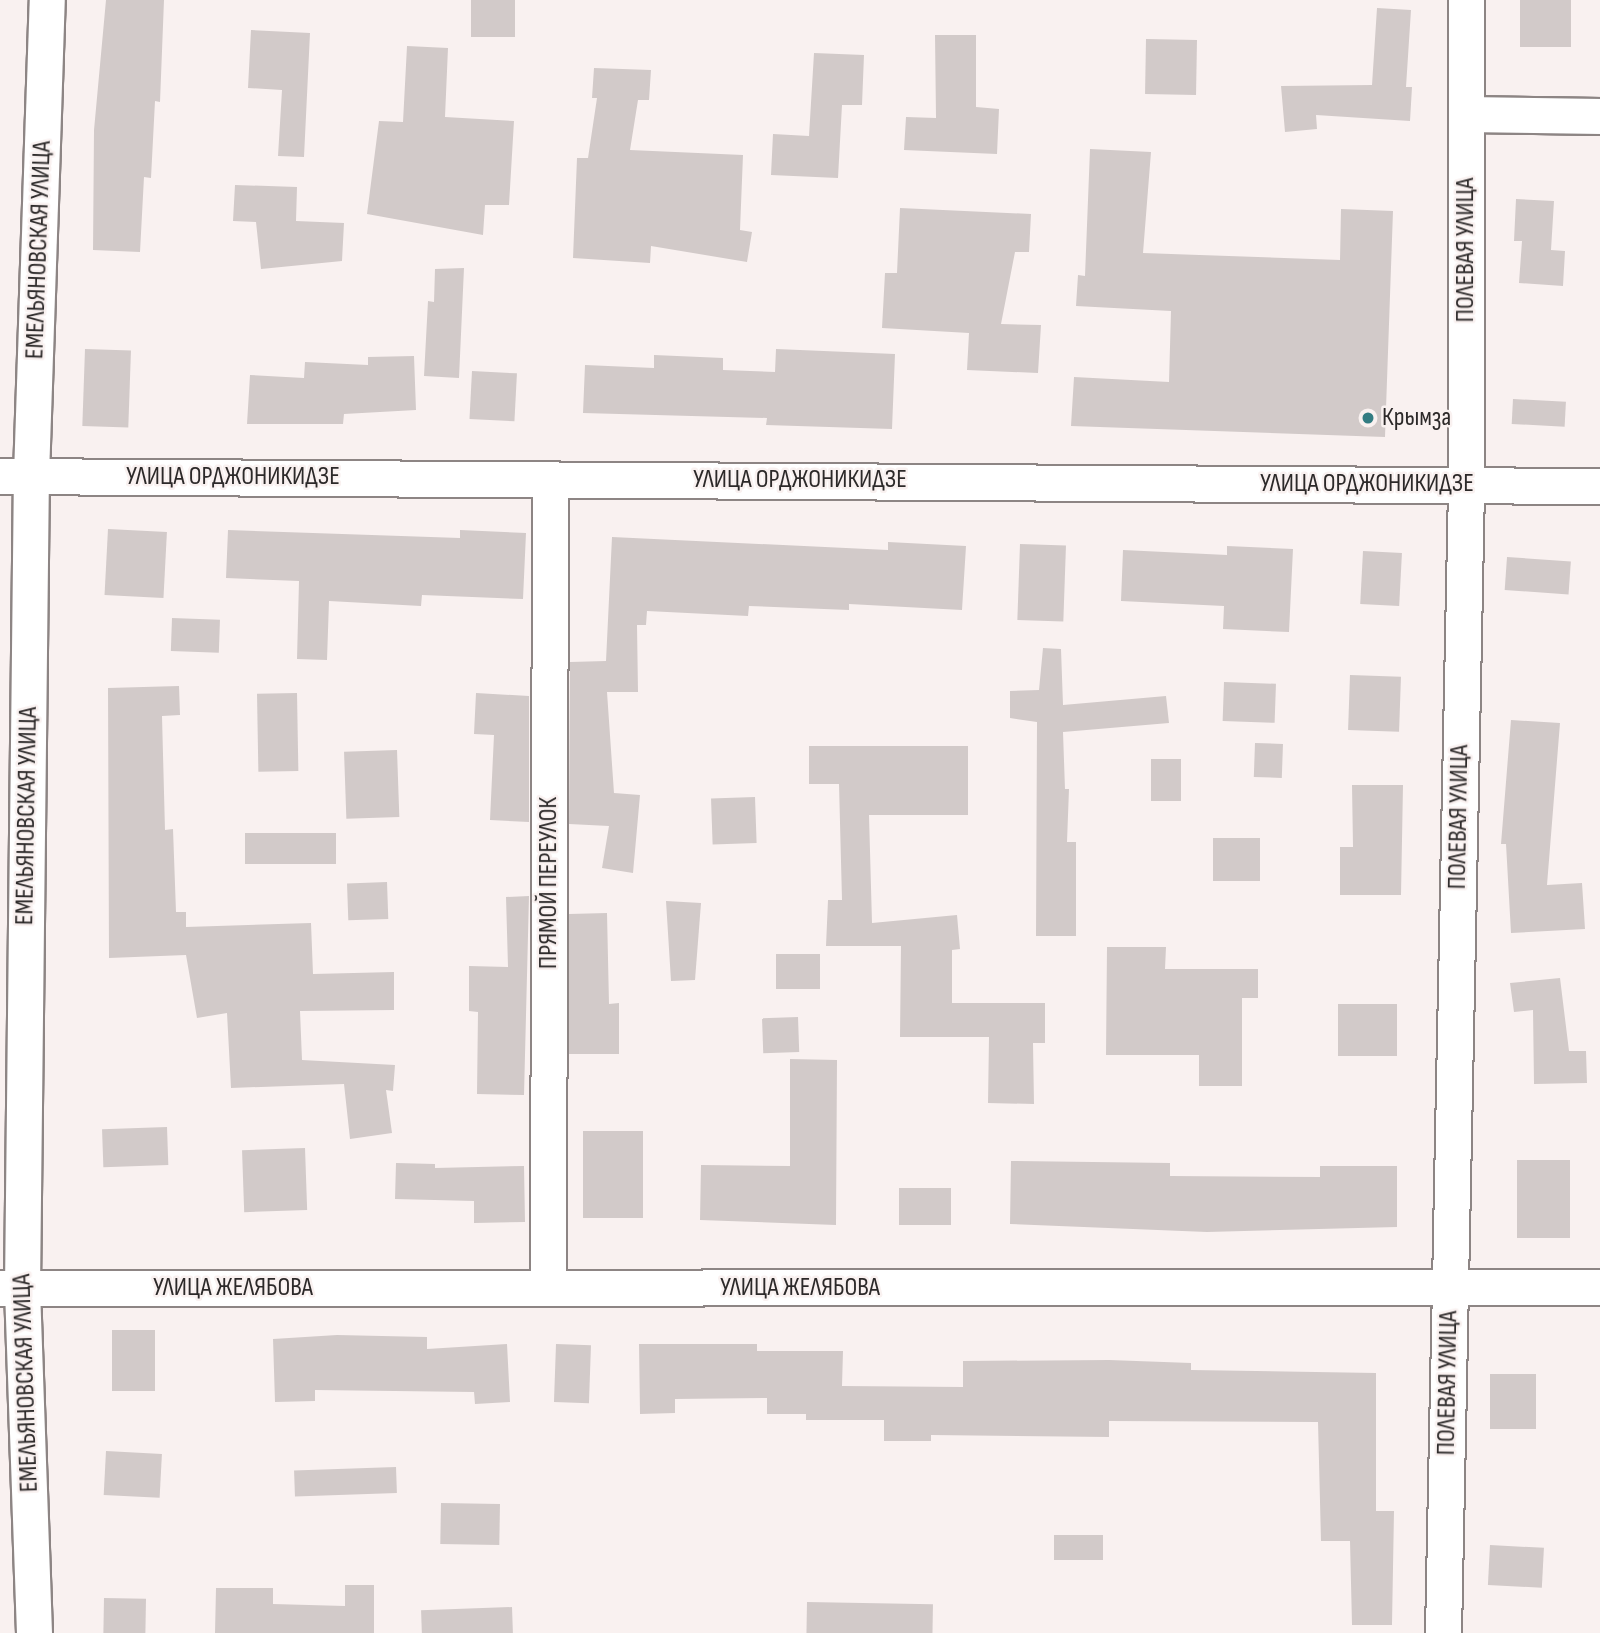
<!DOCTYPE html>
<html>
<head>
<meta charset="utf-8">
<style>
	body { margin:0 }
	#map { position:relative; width:1600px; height:1633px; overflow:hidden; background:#f9f1f0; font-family:"Sofia Sans Condensed",sans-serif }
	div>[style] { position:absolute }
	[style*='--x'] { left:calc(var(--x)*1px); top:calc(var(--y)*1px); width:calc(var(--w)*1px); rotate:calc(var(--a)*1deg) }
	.building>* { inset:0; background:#d2cac9; transform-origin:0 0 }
	.roads { filter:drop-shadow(2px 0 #8d8584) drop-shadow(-2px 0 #8d8584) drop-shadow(0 2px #8d8584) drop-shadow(0 -2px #8d8584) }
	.minor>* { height:35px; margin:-17.5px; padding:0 17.5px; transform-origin:17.5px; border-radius:17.5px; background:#fff }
	.dots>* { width:19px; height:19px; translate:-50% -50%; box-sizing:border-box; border:4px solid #f9f1f0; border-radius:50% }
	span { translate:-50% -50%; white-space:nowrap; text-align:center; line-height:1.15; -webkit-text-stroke:5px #f9f1f0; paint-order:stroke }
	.street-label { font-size:26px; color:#2c2929 }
	.poi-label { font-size:26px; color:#2c2929 }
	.left { translate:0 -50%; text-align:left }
</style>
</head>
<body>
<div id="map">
	<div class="building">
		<i style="clip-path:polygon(106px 0,164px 0,160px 102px,155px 101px,151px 178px,144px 177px,140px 252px,93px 250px,94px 130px)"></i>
		<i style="left:471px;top:0;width:44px;height:37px"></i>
		<i style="left:1520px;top:0;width:51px;height:47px"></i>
		<i style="clip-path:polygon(1377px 8px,1411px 10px,1406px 87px,1412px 87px,1410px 121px,1316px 115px,1317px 129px,1285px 132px,1281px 86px,1372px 85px)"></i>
		<i style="clip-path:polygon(251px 30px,310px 33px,304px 157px,278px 156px,282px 90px,248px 88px)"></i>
		<i style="clip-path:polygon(935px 35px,976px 35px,976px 107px,999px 109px,997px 154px,904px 150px,906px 117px,936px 118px)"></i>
		<i style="left:1146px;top:39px;width:51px;height:55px;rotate:1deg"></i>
		<i style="clip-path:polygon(407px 46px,448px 48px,445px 117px,514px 121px,509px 205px,485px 205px,483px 235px,367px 214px,379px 121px,403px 122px)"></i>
		<i style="clip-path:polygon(814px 53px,864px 55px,862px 105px,842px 105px,838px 178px,771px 175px,773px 134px,809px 136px)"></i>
		<i style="clip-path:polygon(594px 68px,651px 70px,649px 100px,638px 100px,630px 150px,743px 155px,740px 230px,752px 232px,747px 262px,651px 246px,650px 263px,573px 258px,577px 158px,588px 158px,597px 98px,592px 98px)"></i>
		<i style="clip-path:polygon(1090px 149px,1151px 152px,1143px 253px,1340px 260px,1341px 209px,1393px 211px,1385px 437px,1071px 426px,1074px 377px,1169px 382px,1171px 311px,1076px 306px,1078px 275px,1085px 276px)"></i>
		<i style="clip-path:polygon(235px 185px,297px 187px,296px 221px,344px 223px,342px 261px,261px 269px,256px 222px,233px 221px)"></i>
		<i style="clip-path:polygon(1516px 199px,1554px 201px,1551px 250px,1565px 251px,1563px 286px,1519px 283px,1522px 241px,1514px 241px)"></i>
		<i style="clip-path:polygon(900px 208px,1031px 214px,1029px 252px,1015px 252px,1001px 324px,1041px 325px,1038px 373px,967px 370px,969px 333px,882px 328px,885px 273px,897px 273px)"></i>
		<i style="clip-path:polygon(464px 268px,459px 378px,424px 376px,428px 301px,434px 302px,435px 269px)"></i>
		<i style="left:85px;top:349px;width:46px;height:77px;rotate:2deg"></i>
		<i style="clip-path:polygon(776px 349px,895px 354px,892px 429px,766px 425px,767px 418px,583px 413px,585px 365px,654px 368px,654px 355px,723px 358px,723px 370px,775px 372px)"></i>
		<i style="clip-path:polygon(414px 356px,416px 410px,344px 414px,343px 424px,247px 424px,250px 375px,304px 378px,305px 362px,368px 365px,368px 357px)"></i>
		<i style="left:472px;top:371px;width:45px;height:48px;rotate:3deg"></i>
		<i style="left:1513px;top:399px;width:53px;height:25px;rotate:3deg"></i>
		<i style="left:108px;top:529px;width:59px;height:66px;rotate:3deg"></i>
		<i style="clip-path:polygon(228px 530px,460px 538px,460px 530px,526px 533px,523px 599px,422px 595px,421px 606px,329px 601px,327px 660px,297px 659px,299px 581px,226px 578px)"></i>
		<i style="clip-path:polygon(612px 537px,888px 550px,888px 542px,966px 546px,962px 610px,849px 604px,849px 610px,749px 606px,748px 616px,647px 611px,646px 625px,637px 625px,638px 692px,607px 692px,614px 793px,640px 795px,633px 873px,602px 868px,609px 826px,569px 824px,570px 662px,606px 661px)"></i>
		<i style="left:1020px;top:544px;width:46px;height:76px;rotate:2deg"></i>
		<i style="clip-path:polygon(1227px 546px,1293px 549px,1289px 632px,1223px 629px,1224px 606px,1121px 601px,1123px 550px,1227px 555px)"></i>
		<i style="left:1363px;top:551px;width:39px;height:53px;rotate:3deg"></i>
		<i style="left:1507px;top:557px;width:64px;height:33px;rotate:4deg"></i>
		<i style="left:172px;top:618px;width:48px;height:33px;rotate:2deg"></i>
		<i style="clip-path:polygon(1043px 648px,1061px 649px,1063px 705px,1166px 696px,1169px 723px,1063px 732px,1065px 789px,1069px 789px,1067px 842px,1076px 842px,1076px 936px,1036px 936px,1037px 722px,1010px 718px,1010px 691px,1039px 690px)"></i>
		<i style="left:1350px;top:675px;width:51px;height:55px;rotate:2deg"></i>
		<i style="left:1224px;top:682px;width:52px;height:39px;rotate:2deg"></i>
		<i style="clip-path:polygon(179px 686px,180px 715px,162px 716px,165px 830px,173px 829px,176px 912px,186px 912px,186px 927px,311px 923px,313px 974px,394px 972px,394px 1010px,300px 1011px,302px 1060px,395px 1065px,393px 1091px,386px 1090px,392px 1133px,350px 1139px,344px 1084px,231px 1088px,227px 1013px,197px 1018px,186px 955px,109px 958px,108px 688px)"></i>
		<i style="left:297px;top:693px;width:78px;height:40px;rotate:89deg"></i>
		<i style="clip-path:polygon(476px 693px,529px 696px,529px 822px,490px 820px,494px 735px,474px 734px)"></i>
		<i style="clip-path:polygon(1511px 720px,1560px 723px,1547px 885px,1582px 883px,1585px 929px,1511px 933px,1506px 844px,1501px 844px)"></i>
		<i style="left:1255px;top:743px;width:28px;height:34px;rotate:2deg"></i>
		<i style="clip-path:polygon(809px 746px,968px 746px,968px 815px,869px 815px,872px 923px,957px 915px,960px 949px,952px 950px,952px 1003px,1045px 1003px,1045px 1043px,1033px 1043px,1034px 1104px,988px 1103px,989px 1037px,900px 1037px,901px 946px,826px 946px,828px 900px,842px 900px,839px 784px,809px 784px)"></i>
		<i style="left:397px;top:750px;width:67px;height:53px;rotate:88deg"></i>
		<i style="left:1181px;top:759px;width:42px;height:30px;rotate:90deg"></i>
		<i style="clip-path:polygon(1352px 785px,1403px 785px,1401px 895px,1340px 895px,1340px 847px,1353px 847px)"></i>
		<i style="left:755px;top:797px;width:46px;height:44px;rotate:88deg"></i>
		<i style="left:336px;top:833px;width:31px;height:91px;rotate:90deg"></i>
		<i style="left:1213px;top:838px;width:47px;height:43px"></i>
		<i style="left:387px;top:882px;width:37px;height:40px;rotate:88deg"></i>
		<i style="clip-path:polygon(529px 896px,524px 1095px,477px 1094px,478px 1012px,469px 1011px,469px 966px,508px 967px,506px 897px)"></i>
		<i style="clip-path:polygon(666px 901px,701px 903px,695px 980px,671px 981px)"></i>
		<i style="clip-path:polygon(607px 913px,609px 1004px,619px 1003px,619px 1054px,569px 1054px,569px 914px)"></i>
		<i style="clip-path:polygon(1107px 947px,1166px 947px,1165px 969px,1258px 969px,1258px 998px,1242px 998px,1242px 1086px,1199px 1086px,1199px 1055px,1106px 1055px)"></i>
		<i style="left:776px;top:954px;width:44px;height:35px"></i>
		<i style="clip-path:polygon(1560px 978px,1569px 1051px,1586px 1051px,1587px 1083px,1534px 1084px,1533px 1010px,1514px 1012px,1510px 983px)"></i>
		<i style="left:1338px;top:1004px;width:59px;height:52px"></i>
		<i style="left:798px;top:1017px;width:35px;height:36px;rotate:88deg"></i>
		<i style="clip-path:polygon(790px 1059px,837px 1060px,836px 1225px,700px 1220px,701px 1165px,790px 1166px)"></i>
		<i style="left:167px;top:1127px;width:38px;height:65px;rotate:88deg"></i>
		<i style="left:583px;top:1131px;width:60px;height:87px"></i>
		<i style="left:305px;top:1148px;width:62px;height:63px;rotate:88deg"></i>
		<i style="left:1517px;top:1160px;width:53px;height:78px"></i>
		<i style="clip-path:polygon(1011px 1161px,1170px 1163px,1170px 1176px,1320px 1177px,1320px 1166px,1397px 1166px,1397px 1227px,1207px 1232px,1010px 1224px)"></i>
		<i style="clip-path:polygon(396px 1163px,435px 1164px,435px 1168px,524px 1166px,525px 1222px,474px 1223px,474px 1201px,395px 1199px)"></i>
		<i style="left:899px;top:1188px;width:52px;height:37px"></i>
		<i style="left:112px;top:1330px;width:43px;height:61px"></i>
		<i style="clip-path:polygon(337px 1335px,427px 1337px,427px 1349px,507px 1344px,510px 1402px,475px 1404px,474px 1392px,315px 1390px,315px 1401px,275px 1402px,273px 1339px)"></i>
		<i style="left:556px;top:1344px;width:35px;height:58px;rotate:2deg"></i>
		<i style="clip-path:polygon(639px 1344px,757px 1344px,757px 1351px,843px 1351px,842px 1386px,963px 1387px,963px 1361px,1109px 1360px,1191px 1363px,1191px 1370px,1376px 1373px,1376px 1511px,1394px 1511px,1392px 1625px,1352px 1625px,1350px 1541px,1321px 1541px,1318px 1422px,1109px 1421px,1109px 1437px,931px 1435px,931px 1441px,884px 1441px,884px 1420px,806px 1420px,806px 1414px,767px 1414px,767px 1398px,675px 1399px,675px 1413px,640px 1414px)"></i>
		<i style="left:1490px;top:1374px;width:46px;height:55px"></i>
		<i style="left:106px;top:1451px;width:56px;height:44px;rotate:3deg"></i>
		<i style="left:396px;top:1467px;width:26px;height:102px;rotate:88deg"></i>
		<i style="left:441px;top:1503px;width:59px;height:41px;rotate:1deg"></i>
		<i style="left:1054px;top:1535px;width:49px;height:25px"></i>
		<i style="left:1490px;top:1545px;width:54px;height:40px;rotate:3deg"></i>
		<i style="clip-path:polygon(345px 1585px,374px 1585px,374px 1633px,215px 1633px,216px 1588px,273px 1588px,273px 1604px,345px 1606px)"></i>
		<i style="left:104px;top:1598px;width:42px;height:35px;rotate:1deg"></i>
		<i style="left:807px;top:1602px;width:126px;height:31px;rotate:1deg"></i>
		<i style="left:512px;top:1607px;width:26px;height:91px;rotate:88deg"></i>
	</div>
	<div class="roads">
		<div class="minor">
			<i style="--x:1467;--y:114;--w:133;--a:0.9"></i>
			<i style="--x:0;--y:476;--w:1600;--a:0.36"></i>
			<i style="--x:0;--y:1288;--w:1600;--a:-0.04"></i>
			<i style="--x:548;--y:1288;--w:809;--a:-89.86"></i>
			<i style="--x:34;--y:1633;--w:345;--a:-92"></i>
			<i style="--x:22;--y:1288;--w:813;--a:-89.37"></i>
			<i style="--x:31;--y:475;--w:475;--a:-88.1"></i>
			<i style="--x:1443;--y:1633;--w:1148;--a:-88.85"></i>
			<i style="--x:1466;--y:485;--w:485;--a:-90"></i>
		</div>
	</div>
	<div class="dots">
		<i style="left:1368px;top:418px;background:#337c82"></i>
	</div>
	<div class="street-label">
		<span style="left:39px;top:250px;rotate:-88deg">ЕМЕЛЬЯНОВСКАЯ УЛИЦА</span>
		<span style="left:1466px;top:250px;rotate:-90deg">ПОЛЕВАЯ УЛИЦА</span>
		<span style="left:233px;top:477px">УЛИЦА ОРДЖОНИКИДЗЕ</span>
		<span style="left:800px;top:480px">УЛИЦА ОРДЖОНИКИДЗЕ</span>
		<span style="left:1367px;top:484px">УЛИЦА ОРДЖОНИКИДЗЕ</span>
		<span style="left:27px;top:816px;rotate:-89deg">ЕМЕЛЬЯНОВСКАЯ УЛИЦА</span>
		<span style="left:1459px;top:817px;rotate:-89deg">ПОЛЕВАЯ УЛИЦА</span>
		<span style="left:549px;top:883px;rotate:-90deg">ПРЯМОЙ ПЕРЕУЛОК</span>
		<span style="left:233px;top:1288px">УЛИЦА ЖЕЛЯБОВА</span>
		<span style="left:800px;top:1288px">УЛИЦА ЖЕЛЯБОВА</span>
		<span style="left:26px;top:1383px;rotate:-92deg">ЕМЕЛЬЯНОВСКАЯ УЛИЦА</span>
		<span style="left:1448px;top:1383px;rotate:-89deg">ПОЛЕВАЯ УЛИЦА</span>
	</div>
	<div class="poi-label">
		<span class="left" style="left:1382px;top:418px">Крымза</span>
	</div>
</div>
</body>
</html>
